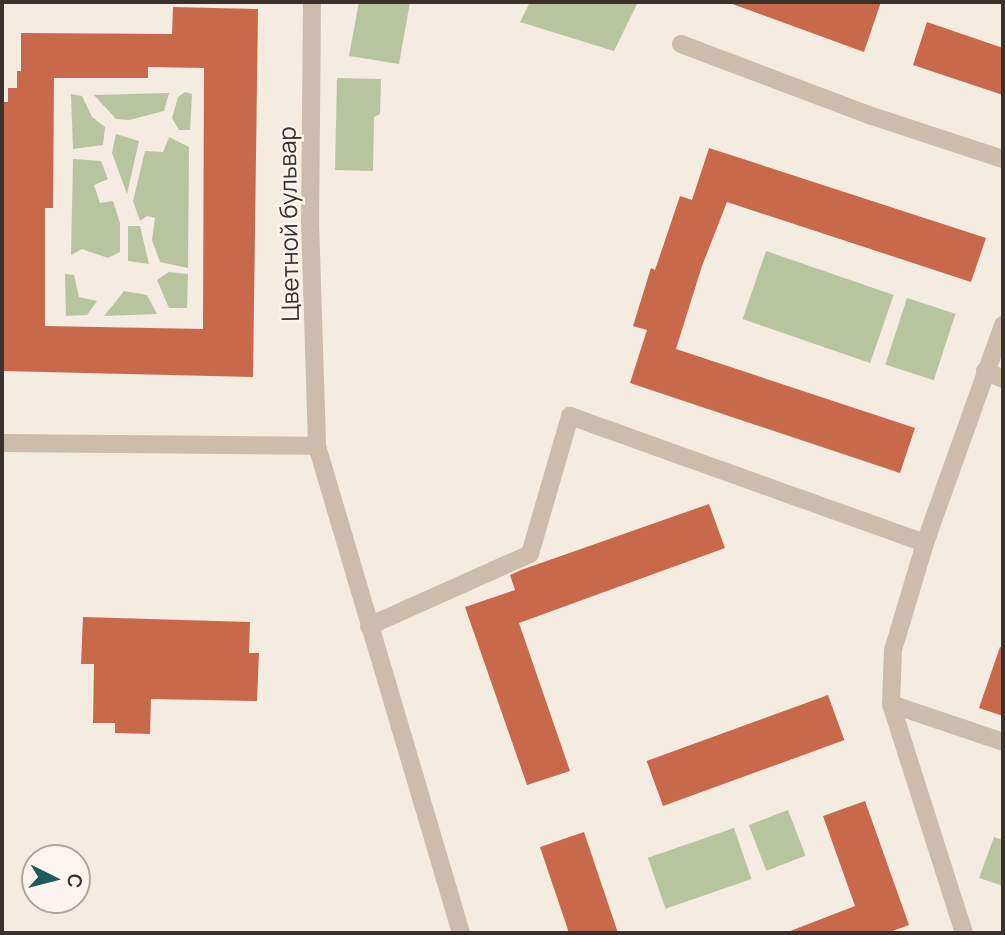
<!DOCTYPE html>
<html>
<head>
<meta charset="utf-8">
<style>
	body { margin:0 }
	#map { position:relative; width:1005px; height:935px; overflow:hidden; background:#f4ebe1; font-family:Manrope,sans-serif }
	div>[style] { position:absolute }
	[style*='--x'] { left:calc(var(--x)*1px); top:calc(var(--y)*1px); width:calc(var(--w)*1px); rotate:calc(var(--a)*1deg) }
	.green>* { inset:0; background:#b8c4a0; transform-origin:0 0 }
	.building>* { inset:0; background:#c8694b; transform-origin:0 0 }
	.minor>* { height:18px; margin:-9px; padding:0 9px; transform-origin:9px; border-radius:9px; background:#cdbbac }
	span { translate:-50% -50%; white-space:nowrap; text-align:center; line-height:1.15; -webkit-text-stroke:5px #fbf5ee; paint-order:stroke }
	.street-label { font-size:24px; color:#3b302b }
	.frame { position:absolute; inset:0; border:4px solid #3b302b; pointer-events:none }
	.north { position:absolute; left:21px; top:844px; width:70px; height:70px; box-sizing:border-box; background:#fbf5ee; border:2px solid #aea6a0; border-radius:50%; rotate:96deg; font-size:19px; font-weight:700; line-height:28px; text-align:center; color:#3b302b }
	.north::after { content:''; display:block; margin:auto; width:24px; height:32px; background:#1f5a5e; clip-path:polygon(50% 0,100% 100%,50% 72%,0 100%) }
</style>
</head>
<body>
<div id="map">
	<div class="green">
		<i style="clip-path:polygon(359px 2px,410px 2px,399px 64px,349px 56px)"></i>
		<i style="clip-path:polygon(530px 2px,638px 2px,614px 51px,520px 22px)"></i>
		<i style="clip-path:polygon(337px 78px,381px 79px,380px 114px,374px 117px,373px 171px,335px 170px)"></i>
		<i style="clip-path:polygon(185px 92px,192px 94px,190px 130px,179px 130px,172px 118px,178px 97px)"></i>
		<i style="clip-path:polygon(169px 93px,164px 111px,129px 120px,116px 119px,94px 95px)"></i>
		<i style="clip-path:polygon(71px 94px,82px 96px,92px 117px,105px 127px,103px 145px,73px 149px)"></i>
		<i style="clip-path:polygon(116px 134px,139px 141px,127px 194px,112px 153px)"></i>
		<i style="clip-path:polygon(169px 137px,189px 147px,188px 268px,160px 262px,152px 240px,155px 218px,147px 216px,140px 221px,133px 201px,145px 151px,163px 152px)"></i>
		<i style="clip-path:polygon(73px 159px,101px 161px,108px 179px,94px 185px,100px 203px,113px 201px,120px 223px,120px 252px,108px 258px,82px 249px,71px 255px)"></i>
		<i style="clip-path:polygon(128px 226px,140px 226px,149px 264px,128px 261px)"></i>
		<i style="left:766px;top:251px;width:135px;height:72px;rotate:19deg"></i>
		<i style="clip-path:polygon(169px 272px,188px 274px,187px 308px,169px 308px,157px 280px)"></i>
		<i style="clip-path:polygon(65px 274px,74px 275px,79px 297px,97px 301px,87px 315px,66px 316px)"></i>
		<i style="clip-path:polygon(124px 291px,147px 295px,157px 314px,104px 316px)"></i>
		<i style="left:907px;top:298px;width:51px;height:70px;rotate:18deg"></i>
		<i style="left:788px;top:810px;width:49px;height:42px;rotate:69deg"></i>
		<i style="left:734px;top:828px;width:54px;height:91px;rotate:71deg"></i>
		<i style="clip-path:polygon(994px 837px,1003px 840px,1003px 886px,979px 878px)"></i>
	</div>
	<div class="building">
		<i style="clip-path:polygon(727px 2px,881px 2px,864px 52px)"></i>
		<i style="clip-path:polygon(evenodd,173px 7px,258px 9px,253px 377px,2px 371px,4px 102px,8px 102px,8px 88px,17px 88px,17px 71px,21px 71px,21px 33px,172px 34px,173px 7px,148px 67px,204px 68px,203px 329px,45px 326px,45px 208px,53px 208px,54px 78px,148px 78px,148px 67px)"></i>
		<i style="clip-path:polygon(927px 22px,1003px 48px,1003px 95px,913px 65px)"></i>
		<i style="clip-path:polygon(709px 148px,986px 238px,971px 282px,727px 202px,702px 266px,676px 349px,915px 428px,900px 473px,630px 383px,647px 330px,633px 326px,651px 268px,655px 270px,680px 196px,692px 200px)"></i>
		<i style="clip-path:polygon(709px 504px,725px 548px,519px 623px,570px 771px,527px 785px,465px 607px,515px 590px,510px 575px,521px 570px)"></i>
		<i style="clip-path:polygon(83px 617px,250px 622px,249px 653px,259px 653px,257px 701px,151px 699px,150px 734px,115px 733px,115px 723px,93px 723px,94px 664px,81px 664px)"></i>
		<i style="clip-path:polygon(1000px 647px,1003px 648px,1003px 716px,979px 708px)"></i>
		<i style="left:828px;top:695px;width:48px;height:193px;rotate:70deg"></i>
		<i style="clip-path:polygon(865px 801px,909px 925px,887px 933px,785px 933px,855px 906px,823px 816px)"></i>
		<i style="clip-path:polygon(584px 832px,618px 933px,569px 933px,540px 847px)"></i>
	</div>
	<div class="minor">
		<i style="--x:312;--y:2;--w:219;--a:90.5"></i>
		<i style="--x:310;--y:221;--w:225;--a:88.2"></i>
		<i style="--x:317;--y:446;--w:508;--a:73.53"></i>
		<i style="--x:681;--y:44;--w:204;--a:20.7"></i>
		<i style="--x:872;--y:116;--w:138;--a:18.2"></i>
		<i style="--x:985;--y:371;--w:20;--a:24"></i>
		<i style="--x:2;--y:443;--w:315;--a:0.5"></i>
		<i style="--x:369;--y:626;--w:176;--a:-24.1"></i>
		<i style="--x:530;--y:554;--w:144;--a:-73.8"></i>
		<i style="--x:570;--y:416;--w:377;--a:19.7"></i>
		<i style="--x:891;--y:704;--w:118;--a:18.7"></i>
		<i style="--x:964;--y:933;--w:240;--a:-107.7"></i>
		<i style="--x:891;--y:704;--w:54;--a:-87.9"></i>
		<i style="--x:893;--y:650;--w:112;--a:-73.3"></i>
		<i style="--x:925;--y:543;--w:232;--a:-70.3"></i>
	</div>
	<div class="street-label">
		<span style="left:288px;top:224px;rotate:-91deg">Цветной бульвар</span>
	</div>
	<div class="frame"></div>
	<div class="north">С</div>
</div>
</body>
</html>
